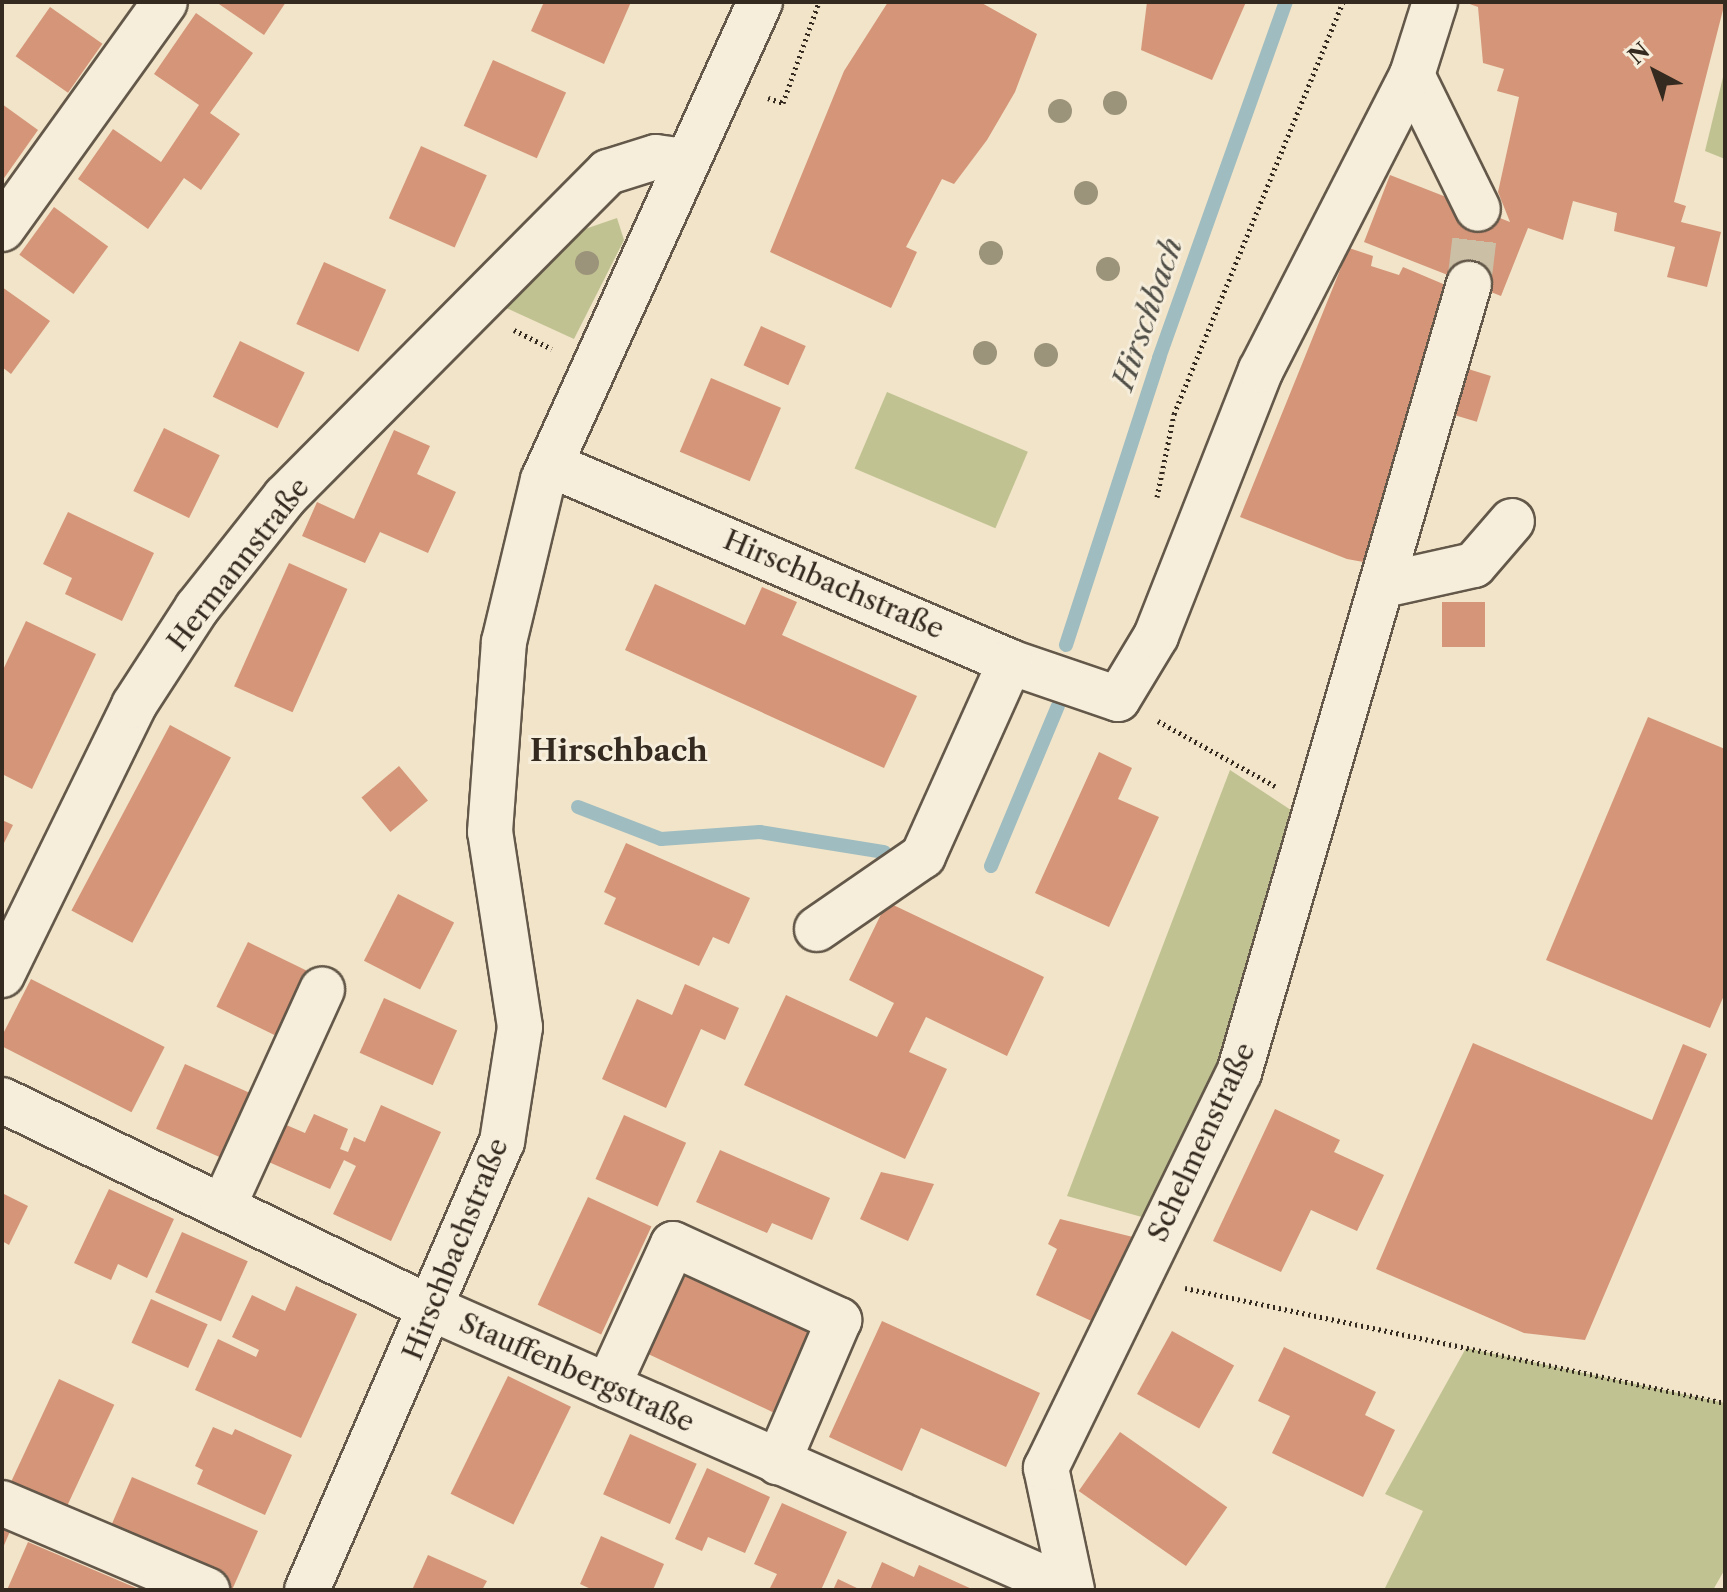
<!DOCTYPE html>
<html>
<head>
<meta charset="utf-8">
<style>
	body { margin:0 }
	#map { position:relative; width:1727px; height:1592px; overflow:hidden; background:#f1e4c8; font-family:"Libre Caslon Text",serif }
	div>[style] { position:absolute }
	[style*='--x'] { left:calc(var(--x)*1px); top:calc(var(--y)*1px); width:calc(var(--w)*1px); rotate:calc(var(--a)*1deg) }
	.green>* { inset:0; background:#c0c292; transform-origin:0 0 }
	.stream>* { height:14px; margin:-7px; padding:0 7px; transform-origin:7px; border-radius:7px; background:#9fbcc0 }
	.building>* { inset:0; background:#d59579; transform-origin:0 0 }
	.minor-tunnel>* { height:44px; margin-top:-22px; transform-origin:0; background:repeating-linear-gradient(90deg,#cbbfa6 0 44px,transparent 0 66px) }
	.path>* { height:5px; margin-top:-2.5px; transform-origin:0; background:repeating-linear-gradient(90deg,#342a1f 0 2px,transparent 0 6px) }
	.roads { filter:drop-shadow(2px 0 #635849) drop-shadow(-2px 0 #635849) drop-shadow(0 2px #635849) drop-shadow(0 -2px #635849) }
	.minor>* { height:44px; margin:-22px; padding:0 22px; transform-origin:22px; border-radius:22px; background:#f6eddb }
	.trees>* { width:24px; height:24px; margin:-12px; border-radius:50%; background:#9c937b }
	span { translate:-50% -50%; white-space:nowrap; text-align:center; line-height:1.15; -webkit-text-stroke:6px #f6eddb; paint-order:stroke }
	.street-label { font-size:28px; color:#342a1f }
	.water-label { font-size:30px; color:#4f4e47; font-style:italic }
	.neighbourhood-label { font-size:30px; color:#342a1f; font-weight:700 }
	.frame { position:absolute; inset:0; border:4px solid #342a1f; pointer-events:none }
	.north { position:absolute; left:1615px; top:32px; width:80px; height:80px; -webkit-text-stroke:6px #f6eddb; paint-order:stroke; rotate:319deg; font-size:22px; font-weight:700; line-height:32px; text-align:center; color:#342a1f }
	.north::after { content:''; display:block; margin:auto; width:28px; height:36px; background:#342a1f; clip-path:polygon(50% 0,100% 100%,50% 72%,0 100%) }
</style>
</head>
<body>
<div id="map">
	<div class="green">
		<i style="clip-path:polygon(1725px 69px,1725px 159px,1705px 151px)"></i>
		<i style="clip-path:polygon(617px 218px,624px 240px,574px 339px,504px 307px,585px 229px)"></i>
		<i style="left:887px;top:392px;width:153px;height:83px;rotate:23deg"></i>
		<i style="clip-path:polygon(1230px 770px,1303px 818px,1238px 1043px,1149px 1219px,1067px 1196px)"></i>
		<i style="clip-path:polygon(1466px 1348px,1725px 1403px,1725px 1569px,1713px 1590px,1384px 1590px,1423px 1511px,1385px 1494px)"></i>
	</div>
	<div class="stream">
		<i style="--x:1066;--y:645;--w:302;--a:-72"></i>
		<i style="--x:1159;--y:358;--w:378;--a:-70.4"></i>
		<i style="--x:578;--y:807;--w:89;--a:21.1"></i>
		<i style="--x:661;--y:839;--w:99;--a:-4"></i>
		<i style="--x:760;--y:832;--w:126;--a:9.2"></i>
		<i style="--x:991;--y:866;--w:173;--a:-67.3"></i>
	</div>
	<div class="building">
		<i style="clip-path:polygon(216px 2px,286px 2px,264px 35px)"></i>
		<i style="clip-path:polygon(544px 2px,631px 2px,604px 64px,531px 31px)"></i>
		<i style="clip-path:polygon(888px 2px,980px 2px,1037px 34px,1015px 92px,987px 140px,954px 184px,942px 179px,906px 247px,917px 252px,891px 308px,770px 252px,844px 71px)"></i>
		<i style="clip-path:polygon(1147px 2px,1246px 2px,1212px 80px,1141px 50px)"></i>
		<i style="clip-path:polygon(1464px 2px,1725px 2px,1674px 202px,1686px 206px,1681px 222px,1721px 232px,1707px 287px,1667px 277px,1675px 247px,1614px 231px,1617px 213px,1573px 201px,1563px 240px,1528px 228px,1501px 296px,1364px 242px,1390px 175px,1510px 222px,1498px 192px,1519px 97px,1497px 91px,1504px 69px,1483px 63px,1478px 7px)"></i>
		<i style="left:50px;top:7px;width:64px;height:60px;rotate:35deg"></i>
		<i style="clip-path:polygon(196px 13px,253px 53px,210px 113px,240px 134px,201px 190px,184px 178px,148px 229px,78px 179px,113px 129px,161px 162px,199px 105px,154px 74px)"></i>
		<i style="left:493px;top:60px;width:80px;height:72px;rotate:24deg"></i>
		<i style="clip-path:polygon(2px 104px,38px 130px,2px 181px)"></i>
		<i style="left:421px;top:146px;width:72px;height:79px;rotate:24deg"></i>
		<i style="left:54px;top:207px;width:67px;height:59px;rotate:36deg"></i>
		<i style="clip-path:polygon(1349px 248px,1373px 256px,1371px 266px,1399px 275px,1403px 267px,1455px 289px,1407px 417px,1426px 424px,1385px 566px,1347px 559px,1240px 517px)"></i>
		<i style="left:324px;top:262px;width:68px;height:68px;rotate:24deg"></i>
		<i style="clip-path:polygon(2px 287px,50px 321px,11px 374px,2px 367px)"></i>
		<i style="left:761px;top:326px;width:49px;height:43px;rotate:24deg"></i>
		<i style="left:240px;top:341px;width:72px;height:62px;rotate:26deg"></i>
		<i style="left:1465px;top:368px;width:27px;height:48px;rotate:17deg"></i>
		<i style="left:711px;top:378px;width:76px;height:80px;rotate:23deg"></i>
		<i style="left:164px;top:428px;width:62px;height:70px;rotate:26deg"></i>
		<i style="clip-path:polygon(394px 430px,430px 446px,417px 474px,456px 492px,428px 553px,380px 532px,365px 563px,302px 536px,317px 502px,354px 519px)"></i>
		<i style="clip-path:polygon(68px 512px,154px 553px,122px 621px,65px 594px,72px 578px,43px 564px)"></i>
		<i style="left:289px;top:563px;width:64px;height:135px;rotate:24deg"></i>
		<i style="clip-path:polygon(655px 584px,745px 625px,762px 587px,797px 602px,782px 635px,917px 696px,884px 768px,625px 650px)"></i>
		<i style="left:1442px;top:602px;width:43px;height:45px"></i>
		<i style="clip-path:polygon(26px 621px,96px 654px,32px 789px,2px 774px,2px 672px)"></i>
		<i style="clip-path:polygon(1648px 717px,1725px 749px,1725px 993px,1710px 1028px,1546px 960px)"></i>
		<i style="left:170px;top:725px;width:69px;height:210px;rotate:28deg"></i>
		<i style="clip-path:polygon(1099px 752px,1132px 768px,1118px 799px,1159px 817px,1109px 927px,1035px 893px)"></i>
		<i style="left:399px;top:766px;width:45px;height:49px;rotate:50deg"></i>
		<i style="clip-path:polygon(2px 820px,13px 825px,2px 847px)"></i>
		<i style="clip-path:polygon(626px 843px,750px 898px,729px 944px,713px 937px,699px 966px,604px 924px,616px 898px,604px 892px)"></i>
		<i style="left:398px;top:894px;width:63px;height:75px;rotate:27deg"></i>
		<i style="clip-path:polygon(887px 902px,1044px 977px,1007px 1056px,926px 1017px,909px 1052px,947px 1069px,905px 1159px,744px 1085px,786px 995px,877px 1037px,894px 1003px,849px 980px)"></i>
		<i style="left:248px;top:942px;width:69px;height:72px;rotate:26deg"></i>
		<i style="left:31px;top:979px;width:150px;height:73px;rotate:27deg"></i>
		<i style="clip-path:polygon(685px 984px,739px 1008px,725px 1040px,701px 1029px,666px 1108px,602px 1079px,637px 999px,672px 1015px)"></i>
		<i style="left:384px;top:998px;width:80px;height:60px;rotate:24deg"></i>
		<i style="clip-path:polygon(1473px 1043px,1652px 1120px,1683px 1044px,1707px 1054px,1585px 1340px,1524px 1333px,1376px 1269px)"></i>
		<i style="left:185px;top:1064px;width:73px;height:71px;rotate:24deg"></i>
		<i style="clip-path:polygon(381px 1105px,441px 1132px,391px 1241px,333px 1214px,356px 1166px,344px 1160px,330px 1189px,253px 1155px,270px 1118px,305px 1133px,314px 1114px,348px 1129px,340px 1149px,348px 1152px,354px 1137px,365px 1142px)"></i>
		<i style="clip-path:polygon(1275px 1109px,1340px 1140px,1334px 1152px,1384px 1175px,1357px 1231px,1311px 1210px,1281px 1272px,1213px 1241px)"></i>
		<i style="left:624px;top:1115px;width:68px;height:70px;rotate:24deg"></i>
		<i style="clip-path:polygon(720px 1150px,830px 1198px,812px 1240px,772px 1223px,767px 1233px,696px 1202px)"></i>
		<i style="clip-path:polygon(881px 1172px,934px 1184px,908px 1241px,860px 1219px)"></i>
		<i style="clip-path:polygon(109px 1189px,174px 1219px,147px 1278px,118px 1264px,111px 1280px,74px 1263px)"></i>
		<i style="clip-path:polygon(2px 1193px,28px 1206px,9px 1245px,2px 1241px)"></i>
		<i style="left:588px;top:1197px;width:70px;height:119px;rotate:25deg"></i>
		<i style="clip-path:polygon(1060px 1219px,1141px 1239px,1100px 1325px,1036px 1295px,1057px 1249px,1048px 1244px)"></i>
		<i style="left:182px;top:1232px;width:72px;height:66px;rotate:24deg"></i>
		<i style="left:688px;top:1270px;width:137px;height:93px;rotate:25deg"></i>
		<i style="clip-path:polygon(296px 1286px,357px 1314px,301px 1438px,195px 1390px,218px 1339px,256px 1357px,259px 1350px,232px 1337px,252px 1295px,285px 1311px)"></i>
		<i style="left:151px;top:1299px;width:62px;height:48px;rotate:24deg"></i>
		<i style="clip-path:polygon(882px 1321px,1040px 1393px,1006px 1467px,921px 1428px,902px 1471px,829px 1437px)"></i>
		<i style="left:1172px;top:1331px;width:71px;height:72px;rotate:29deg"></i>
		<i style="clip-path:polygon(1284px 1347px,1376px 1392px,1365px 1415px,1395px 1430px,1363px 1497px,1272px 1453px,1290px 1416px,1258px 1401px)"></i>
		<i style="left:508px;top:1376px;width:70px;height:131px;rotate:26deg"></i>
		<i style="left:59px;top:1379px;width:61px;height:126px;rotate:25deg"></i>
		<i style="clip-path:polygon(213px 1427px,232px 1435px,235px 1429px,292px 1455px,265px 1515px,197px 1484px,203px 1470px,195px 1466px)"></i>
		<i style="left:1120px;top:1432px;width:131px;height:72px;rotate:35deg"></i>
		<i style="left:630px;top:1434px;width:73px;height:66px;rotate:24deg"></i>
		<i style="clip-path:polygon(707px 1468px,770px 1497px,745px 1553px,708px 1537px,702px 1551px,675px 1539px)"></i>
		<i style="clip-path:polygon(132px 1477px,258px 1531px,232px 1590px,219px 1590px,105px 1540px)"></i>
		<i style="clip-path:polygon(782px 1503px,847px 1532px,821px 1590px,769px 1590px,777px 1574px,754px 1564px)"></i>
		<i style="clip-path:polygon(2px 1516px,14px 1522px,2px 1550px)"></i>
		<i style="clip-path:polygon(601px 1536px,664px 1564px,653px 1590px,593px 1590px,580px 1584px)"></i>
		<i style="clip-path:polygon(28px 1542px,141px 1590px,7px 1590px)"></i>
		<i style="clip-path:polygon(428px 1555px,487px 1581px,482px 1590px,412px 1590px)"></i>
		<i style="clip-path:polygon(882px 1562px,914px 1577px,919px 1565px,974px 1590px,870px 1590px)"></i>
		<i style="clip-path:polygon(838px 1579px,861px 1590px,833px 1590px)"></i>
	</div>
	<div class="minor-tunnel">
		<i style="--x:1469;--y:284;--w:76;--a:-83.2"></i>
	</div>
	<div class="path">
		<i style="--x:768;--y:98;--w:16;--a:18"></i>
		<i style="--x:783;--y:103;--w:107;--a:-70.4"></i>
		<i style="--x:514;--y:330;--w:42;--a:26.6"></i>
		<i style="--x:1157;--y:497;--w:85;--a:-78.4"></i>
		<i style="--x:1174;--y:414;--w:445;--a:-67.7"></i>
		<i style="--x:1158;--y:721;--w:134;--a:29.1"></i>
		<i style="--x:1185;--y:1288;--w:552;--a:12.02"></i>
	</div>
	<div class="roads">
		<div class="minor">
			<i style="--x:1412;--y:75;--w:149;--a:63.8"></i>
			<i style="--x:2;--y:229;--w:279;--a:-54.3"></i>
			<i style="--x:551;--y:465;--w:499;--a:23.2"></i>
			<i style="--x:1010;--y:662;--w:114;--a:18.9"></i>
			<i style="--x:1118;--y:699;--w:74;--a:-58.9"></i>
			<i style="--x:1156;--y:636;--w:286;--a:-68.5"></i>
			<i style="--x:1261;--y:370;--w:331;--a:-62.9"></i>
			<i style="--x:1412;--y:75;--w:77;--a:-72.5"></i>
			<i style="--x:1384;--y:585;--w:92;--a:-12.5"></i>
			<i style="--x:1474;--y:565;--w:58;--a:-49.2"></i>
			<i style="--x:817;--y:929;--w:129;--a:-34.6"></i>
			<i style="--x:923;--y:856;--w:213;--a:-65.8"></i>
			<i style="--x:2;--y:975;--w:301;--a:-63.9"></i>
			<i style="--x:134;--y:705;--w:116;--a:-57"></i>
			<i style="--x:197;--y:608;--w:142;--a:-51.6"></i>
			<i style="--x:285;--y:497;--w:458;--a:-45.2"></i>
			<i style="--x:608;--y:172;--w:50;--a:-17.4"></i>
			<i style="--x:656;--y:157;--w:29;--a:8"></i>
			<i style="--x:2;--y:1100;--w:479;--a:25.9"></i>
			<i style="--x:433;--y:1309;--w:697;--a:23.77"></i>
			<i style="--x:223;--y:1207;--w:239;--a:-65.5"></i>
			<i style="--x:608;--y:1386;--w:156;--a:-65.4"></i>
			<i style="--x:673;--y:1244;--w:183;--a:24.6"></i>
			<i style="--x:839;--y:1320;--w:155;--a:113.2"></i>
			<i style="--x:2;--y:1503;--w:223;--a:23"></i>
			<i style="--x:307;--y:1590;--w:489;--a:-66.5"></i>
			<i style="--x:502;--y:1142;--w:116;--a:-81.1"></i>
			<i style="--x:520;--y:1027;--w:197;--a:-98.7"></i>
			<i style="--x:490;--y:832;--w:191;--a:-85.8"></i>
			<i style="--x:504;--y:642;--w:167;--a:-76.5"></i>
			<i style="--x:543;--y:480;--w:525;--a:-65.58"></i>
			<i style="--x:1072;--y:1590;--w:125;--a:-102"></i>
			<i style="--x:1046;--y:1468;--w:440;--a:-64"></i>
			<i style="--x:1239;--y:1073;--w:822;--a:-73.75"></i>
		</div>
	</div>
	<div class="trees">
		<i style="left:1115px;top:103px"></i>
		<i style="left:1060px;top:111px"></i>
		<i style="left:1086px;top:193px"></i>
		<i style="left:991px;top:253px"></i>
		<i style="left:587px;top:263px"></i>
		<i style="left:1108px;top:269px"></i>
		<i style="left:985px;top:353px"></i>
		<i style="left:1046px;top:355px"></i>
	</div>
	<div class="street-label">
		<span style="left:238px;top:564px;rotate:-52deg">Hermannstraße</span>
		<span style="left:834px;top:584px;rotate:23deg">Hirschbachstraße</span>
		<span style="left:1201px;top:1142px;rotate:-65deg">Schelmenstraße</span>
		<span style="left:455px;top:1249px;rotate:-68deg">Hirschbachstraße</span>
		<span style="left:577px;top:1372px;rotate:24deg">Stauffenbergstraße</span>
	</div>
	<div class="water-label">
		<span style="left:1148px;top:314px;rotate:-71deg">Hirschbach</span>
	</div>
	<div class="neighbourhood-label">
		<span style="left:619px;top:751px">Hirschbach</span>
	</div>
	<div class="frame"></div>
	<div class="north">N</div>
</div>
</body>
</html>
